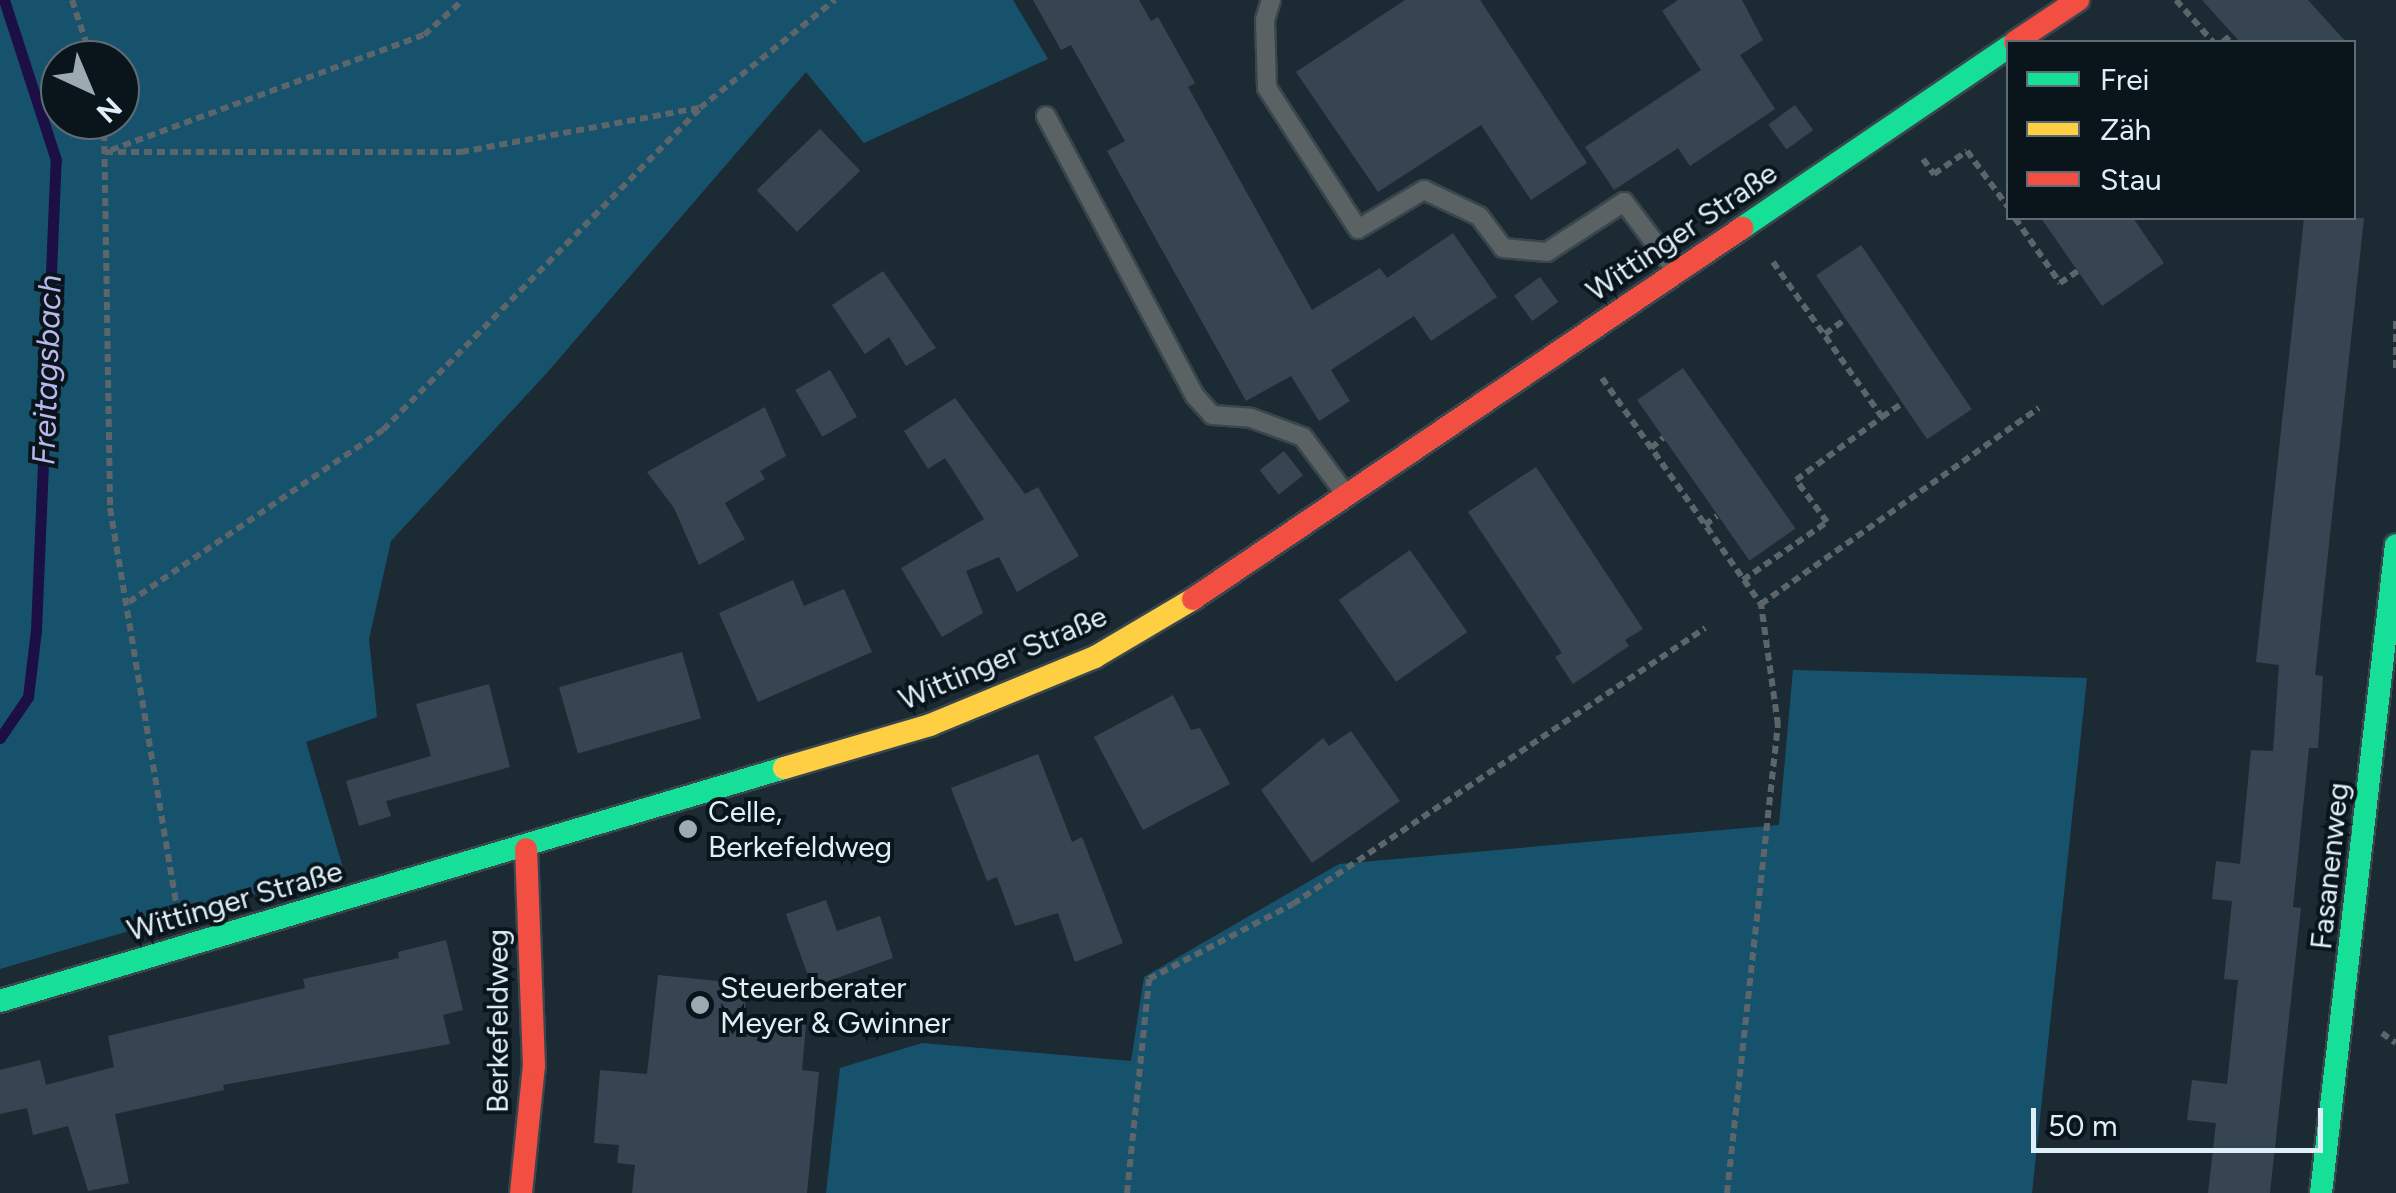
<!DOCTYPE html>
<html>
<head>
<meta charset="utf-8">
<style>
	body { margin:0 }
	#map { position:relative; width:2396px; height:1193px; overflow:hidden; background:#1c2b33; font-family:Figtree,sans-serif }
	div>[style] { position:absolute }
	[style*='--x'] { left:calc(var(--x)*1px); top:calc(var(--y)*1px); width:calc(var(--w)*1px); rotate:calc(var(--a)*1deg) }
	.green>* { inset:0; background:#17526d }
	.stream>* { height:11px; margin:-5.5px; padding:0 5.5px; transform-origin:5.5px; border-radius:5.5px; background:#1b0f45 }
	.building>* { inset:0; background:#374553; transform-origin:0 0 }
	.path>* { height:6px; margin-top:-3px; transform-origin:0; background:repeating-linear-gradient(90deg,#5c6569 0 8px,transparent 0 13px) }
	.roads { filter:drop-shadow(2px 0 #39464d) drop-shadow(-2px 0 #39464d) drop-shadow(0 2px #39464d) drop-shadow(0 -2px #39464d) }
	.lane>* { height:18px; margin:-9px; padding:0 9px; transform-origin:9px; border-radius:9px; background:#5a6264 }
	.fast>* { height:22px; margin:-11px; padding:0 11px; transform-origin:11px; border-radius:11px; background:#16e098 }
	.slow>* { height:22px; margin:-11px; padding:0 11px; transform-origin:11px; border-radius:11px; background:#ffcf43 }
	.jam>* { height:22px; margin:-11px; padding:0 11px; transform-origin:11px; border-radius:11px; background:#f24e42 }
	.dots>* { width:28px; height:28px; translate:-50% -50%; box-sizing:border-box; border:5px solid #0a151b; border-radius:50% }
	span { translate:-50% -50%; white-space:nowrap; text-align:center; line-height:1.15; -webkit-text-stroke:8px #0a151b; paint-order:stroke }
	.street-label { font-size:30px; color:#dfeff8 }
	.poi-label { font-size:30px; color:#dfeff8 }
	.left { translate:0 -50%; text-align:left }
	.water-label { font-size:32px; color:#bab7ef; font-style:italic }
	.legend { position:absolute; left:2006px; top:40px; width:350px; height:180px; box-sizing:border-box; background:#0a151b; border:2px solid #5f6c73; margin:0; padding:12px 18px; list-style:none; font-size:30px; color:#dfeff8 }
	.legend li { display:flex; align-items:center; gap:20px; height:50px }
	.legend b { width:50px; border:2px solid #5f6c73 }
	.north { position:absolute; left:40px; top:40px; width:100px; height:100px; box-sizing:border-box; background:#0a151b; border:2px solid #5f6c73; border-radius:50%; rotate:136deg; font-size:28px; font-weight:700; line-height:40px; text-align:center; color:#dfeff8 }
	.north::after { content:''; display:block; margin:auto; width:35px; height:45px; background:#9baab3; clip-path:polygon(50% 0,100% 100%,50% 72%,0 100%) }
	.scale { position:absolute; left:2031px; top:1108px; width:292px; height:45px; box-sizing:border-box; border:5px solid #dfeff8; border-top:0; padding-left:12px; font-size:30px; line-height:35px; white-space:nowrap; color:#dfeff8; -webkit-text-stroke:8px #0a151b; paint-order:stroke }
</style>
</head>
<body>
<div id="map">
	<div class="green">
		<i style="clip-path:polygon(evenodd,0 0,1013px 0,1048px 59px,864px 143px,806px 72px,545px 375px,391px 541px,369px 639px,377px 717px,306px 742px,343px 868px,0 969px,0 0,60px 60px,120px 60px,120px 120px,60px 120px,60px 60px)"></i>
		<i style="clip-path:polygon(1793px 670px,2087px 678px,2032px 1193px,826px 1193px,840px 1068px,922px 1043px,1131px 1061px,1144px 977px,1339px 864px,1779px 825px)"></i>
	</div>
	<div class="stream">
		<i style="--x:0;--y:738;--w:50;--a:-55.7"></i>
		<i style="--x:28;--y:697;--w:67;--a:-83.2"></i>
		<i style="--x:36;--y:630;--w:470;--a:-87.6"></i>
		<i style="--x:56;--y:160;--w:168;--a:-108"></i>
	</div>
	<div class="building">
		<i style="clip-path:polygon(1033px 0,1139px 0,1151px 21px,1158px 17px,1195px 83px,1188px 87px,1312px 310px,1380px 268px,1387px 278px,1453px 233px,1497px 297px,1431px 341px,1414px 316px,1331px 370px,1350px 401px,1319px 421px,1291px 376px,1246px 401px,1107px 151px,1125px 141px,1071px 45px,1061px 50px)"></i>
		<i style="clip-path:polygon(1405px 0,1480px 0,1587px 163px,1531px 200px,1481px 125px,1378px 192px,1296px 72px)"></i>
		<i style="clip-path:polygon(1678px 0,1742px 0,1763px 40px,1740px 55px,1775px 109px,1690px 166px,1678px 148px,1614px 190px,1585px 147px,1701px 70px,1662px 11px)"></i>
		<i style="clip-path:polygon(2202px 0,2308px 0,2346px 42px,2240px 42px)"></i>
		<i style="left:1795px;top:105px;width:31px;height:33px;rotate:54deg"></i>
		<i style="left:820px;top:129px;width:58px;height:88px;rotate:46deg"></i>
		<i style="clip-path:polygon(2041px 218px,2133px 218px,2164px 263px,2102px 306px)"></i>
		<i style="clip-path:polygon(2304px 218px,2364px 218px,2315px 675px,2323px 676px,2318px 748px,2309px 748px,2293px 907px,2301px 908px,2270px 1193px,2208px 1193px,2216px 1123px,2187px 1120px,2192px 1080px,2227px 1084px,2238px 980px,2224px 979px,2232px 901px,2212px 899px,2216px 861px,2240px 864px,2251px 750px,2273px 751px,2279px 665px,2256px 662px)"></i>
		<i style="left:1861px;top:245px;width:198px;height:54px;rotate:56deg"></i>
		<i style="clip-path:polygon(883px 271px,936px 348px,906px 366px,889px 337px,865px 354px,832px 305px)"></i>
		<i style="left:1540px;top:277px;width:31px;height:32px;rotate:54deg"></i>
		<i style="left:1683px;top:368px;width:196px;height:56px;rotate:55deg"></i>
		<i style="left:830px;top:370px;width:54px;height:40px;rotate:60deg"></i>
		<i style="clip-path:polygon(955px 398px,1025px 494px,1038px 487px,1079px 556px,1017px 592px,999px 557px,966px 571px,983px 613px,942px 637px,901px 568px,984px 519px,945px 458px,928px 469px,904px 431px)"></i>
		<i style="clip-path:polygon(765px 407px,786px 456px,760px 471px,765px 479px,725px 503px,745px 539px,699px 565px,674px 508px,647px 472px)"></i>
		<i style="left:1284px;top:451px;width:31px;height:31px;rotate:52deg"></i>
		<i style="clip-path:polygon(1536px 467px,1643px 629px,1625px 640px,1629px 646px,1573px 684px,1555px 657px,1562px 653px,1468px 512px)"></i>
		<i style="left:1410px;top:550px;width:100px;height:87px;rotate:55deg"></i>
		<i style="clip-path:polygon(793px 580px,804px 606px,844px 589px,872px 652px,758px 702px,719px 613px)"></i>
		<i style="left:682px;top:652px;width:69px;height:128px;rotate:74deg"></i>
		<i style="clip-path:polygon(489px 684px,510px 767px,386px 801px,391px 816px,359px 826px,346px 781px,431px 756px,416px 704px)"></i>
		<i style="clip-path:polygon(1173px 695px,1191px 730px,1200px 728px,1230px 784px,1143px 830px,1094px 737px)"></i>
		<i style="clip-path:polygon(1351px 731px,1400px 801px,1312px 863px,1261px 790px,1323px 738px,1329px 746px)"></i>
		<i style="clip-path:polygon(1038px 754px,1072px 842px,1082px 837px,1123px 943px,1075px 962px,1058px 913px,1015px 926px,997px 877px,987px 881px,951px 788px)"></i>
		<i style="clip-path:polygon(826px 900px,837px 931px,880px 916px,893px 958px,812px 987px,786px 914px)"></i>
		<i style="clip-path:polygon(446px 940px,463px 1010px,443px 1015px,450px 1044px,223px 1085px,224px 1090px,115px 1114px,129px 1183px,88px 1191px,68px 1126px,33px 1135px,27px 1108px,0 1114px,0 1070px,40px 1060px,46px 1085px,114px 1067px,108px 1036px,305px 988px,303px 979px,399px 958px,398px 952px)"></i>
		<i style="clip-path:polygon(658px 975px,747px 984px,744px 1019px,806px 1025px,802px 1070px,819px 1072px,807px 1193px,632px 1193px,635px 1165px,617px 1163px,619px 1145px,594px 1143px,600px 1070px,647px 1074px)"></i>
	</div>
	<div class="path">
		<i style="--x:72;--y:0;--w:63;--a:71.6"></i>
		<i style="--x:2176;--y:0;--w:56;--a:48.6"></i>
		<i style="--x:2223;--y:42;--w:12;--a:-42"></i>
		<i style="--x:104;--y:120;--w:388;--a:89.1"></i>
		<i style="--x:110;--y:508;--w:400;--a:80.5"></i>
		<i style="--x:111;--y:150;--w:333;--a:-20.2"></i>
		<i style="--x:424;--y:35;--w:52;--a:-41.9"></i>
		<i style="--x:105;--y:152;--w:356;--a:0"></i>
		<i style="--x:461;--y:152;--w:242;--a:-10.5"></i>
		<i style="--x:1923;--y:159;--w:19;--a:54"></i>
		<i style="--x:1934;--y:174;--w:40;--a:-34.9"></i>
		<i style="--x:1967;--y:151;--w:69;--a:53.8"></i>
		<i style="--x:2015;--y:218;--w:79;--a:55.3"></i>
		<i style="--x:2060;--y:283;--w:22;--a:-34"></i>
		<i style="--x:1773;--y:262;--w:189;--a:54.9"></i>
		<i style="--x:1882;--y:417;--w:25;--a:-34"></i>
		<i style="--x:2396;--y:321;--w:49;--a:90"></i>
		<i style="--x:1825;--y:334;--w:26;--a:-36"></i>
		<i style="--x:1602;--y:378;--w:276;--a:54.9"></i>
		<i style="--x:1651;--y:448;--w:16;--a:-40"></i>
		<i style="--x:1705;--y:525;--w:15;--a:-37"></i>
		<i style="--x:1743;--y:580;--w:102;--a:-34.6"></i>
		<i style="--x:1827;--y:522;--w:52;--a:-126.4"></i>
		<i style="--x:1796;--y:480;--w:107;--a:-36.2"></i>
		<i style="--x:129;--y:602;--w:307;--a:-34.1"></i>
		<i style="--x:383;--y:430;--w:452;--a:-45.4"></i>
		<i style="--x:700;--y:108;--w:173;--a:-38.7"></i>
		<i style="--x:2382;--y:1033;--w:17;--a:36"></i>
		<i style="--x:1127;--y:1193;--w:215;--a:-84.1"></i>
		<i style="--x:1149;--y:979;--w:162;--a:-27.5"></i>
		<i style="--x:1293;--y:904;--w:496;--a:-33.8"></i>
		<i style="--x:1727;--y:1193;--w:471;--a:-83.8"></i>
		<i style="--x:1778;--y:725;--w:122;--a:-98"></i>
		<i style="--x:1761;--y:604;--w:340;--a:-35.2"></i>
	</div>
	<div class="roads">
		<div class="lane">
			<i style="--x:1271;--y:0;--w:21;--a:107"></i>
			<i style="--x:1265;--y:20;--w:68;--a:88.3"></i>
			<i style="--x:1267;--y:88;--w:168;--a:57.2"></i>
			<i style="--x:1358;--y:229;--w:77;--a:-30.6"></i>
			<i style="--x:1424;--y:190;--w:61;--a:25.3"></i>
			<i style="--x:1479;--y:216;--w:40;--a:53"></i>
			<i style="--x:1503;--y:248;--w:44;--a:5.2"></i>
			<i style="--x:1547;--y:252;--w:92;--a:-33"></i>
			<i style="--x:1624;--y:202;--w:83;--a:52.9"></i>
			<i style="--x:1046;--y:116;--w:317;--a:62"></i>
			<i style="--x:1195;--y:396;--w:25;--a:48"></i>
			<i style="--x:1212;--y:415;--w:39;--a:4"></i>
			<i style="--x:1251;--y:418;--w:55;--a:20.1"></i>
			<i style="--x:1303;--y:437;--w:69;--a:53.3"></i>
		</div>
		<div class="fast">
			<i style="--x:1742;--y:228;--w:322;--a:-34.2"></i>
			<i style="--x:0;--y:1001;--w:818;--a:-16.55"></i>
			<i style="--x:2321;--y:1193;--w:652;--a:-83.4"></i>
		</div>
		<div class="slow">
			<i style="--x:784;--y:768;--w:152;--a:-16.4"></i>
			<i style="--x:930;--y:725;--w:178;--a:-22.4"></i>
			<i style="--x:1095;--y:657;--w:114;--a:-30.6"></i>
		</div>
		<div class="jam">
			<i style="--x:2015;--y:42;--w:76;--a:-33.7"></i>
			<i style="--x:1193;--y:599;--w:663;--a:-34.05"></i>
			<i style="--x:521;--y:1193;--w:128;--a:-84.2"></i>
			<i style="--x:534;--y:1066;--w:217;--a:-92.1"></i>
		</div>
	</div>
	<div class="dots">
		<i style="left:688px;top:829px;background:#9baab3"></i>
		<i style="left:700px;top:1005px;background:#9baab3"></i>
	</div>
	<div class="street-label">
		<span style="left:1682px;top:232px;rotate:-34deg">Wittinger Straße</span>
		<span style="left:1003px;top:658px;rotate:-23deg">Wittinger Straße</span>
		<span style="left:2330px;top:866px;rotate:-84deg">Fasanenweg</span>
		<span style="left:235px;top:901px;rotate:-16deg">Wittinger Straße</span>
		<span style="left:498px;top:1021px;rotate:-90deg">Berkefeldweg</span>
	</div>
	<div class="poi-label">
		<span class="left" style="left:708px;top:829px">Celle,<br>Berkefeldweg</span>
		<span class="left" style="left:720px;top:1005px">Steuerberater<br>Meyer &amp; Gwinner</span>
	</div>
	<div class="water-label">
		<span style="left:47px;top:370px;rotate:-88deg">Freitagsbach</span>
	</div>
	<ul class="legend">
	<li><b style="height:12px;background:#16e098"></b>Frei</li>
	<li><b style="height:12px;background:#ffcf43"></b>Zäh</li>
	<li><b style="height:12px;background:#f24e42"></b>Stau</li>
	</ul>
	<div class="north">N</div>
	<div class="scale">50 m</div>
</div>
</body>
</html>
